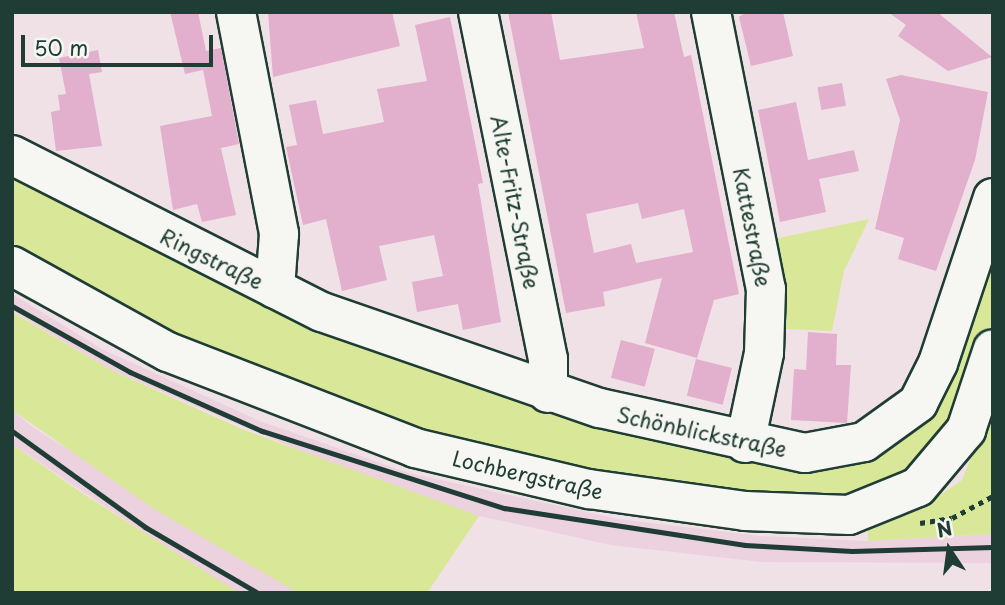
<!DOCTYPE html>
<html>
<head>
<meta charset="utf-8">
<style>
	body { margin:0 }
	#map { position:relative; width:1005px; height:605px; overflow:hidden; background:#f0e1e7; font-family:"Playpen Sans",sans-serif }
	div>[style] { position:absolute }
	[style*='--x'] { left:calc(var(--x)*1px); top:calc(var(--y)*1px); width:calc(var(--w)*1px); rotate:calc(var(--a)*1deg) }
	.built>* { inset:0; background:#ecd2df }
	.green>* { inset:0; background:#d9e799 }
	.building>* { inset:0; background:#e2afcc; transform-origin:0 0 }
	.path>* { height:4.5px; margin-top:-2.25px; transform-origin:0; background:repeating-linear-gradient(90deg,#1f3d34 0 5px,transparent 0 10px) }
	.roads { filter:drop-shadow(2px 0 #1f3d34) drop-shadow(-2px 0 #1f3d34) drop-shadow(0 2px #1f3d34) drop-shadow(0 -2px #1f3d34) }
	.minor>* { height:38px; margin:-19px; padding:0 19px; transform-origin:19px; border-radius:19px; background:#f6f6f2 }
	.rail>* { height:5px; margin:-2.5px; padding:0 2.5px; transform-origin:2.5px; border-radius:2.5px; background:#1f3d34 }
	span { translate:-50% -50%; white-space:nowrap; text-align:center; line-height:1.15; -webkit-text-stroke:5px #f6f6f2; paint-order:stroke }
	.street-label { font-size:21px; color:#1f3d34 }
	.frame { position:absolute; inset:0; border:14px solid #1f3d34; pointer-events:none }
	.north { position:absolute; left:914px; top:514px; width:70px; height:70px; -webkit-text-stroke:5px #f6f6f2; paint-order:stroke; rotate:347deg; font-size:19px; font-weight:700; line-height:28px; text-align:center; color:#1f3d34 }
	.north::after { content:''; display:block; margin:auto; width:24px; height:32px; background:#1f3d34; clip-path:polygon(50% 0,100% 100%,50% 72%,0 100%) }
	.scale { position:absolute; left:21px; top:35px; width:192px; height:32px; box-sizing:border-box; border:4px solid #1f3d34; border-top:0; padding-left:9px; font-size:21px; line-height:24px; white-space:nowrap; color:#1f3d34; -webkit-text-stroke:5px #f6f6f2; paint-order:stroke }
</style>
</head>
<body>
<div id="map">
	<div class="built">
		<i style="clip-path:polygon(12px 294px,102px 349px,260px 421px,409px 473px,618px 519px,760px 536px,868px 541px,993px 534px,993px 563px,762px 562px,611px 545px,479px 516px,350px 472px,111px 370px,12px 311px)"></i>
		<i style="clip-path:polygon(12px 410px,34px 428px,298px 593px,239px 593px,207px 575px,12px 444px)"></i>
	</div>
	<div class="green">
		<i style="clip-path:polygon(12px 164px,262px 290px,727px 448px,898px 437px,993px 230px,993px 320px,948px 442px,882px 495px,782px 504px,525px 466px,259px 383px,12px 250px)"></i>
		<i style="clip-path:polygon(869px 219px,844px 271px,832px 331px,785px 329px,774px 239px)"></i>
		<i style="clip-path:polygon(12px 312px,111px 370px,242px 429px,479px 516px,427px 593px,298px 593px,154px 509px,12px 410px)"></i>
		<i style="clip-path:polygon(993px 401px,993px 534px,868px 541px,868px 522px,917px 511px,962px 480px)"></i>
		<i style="clip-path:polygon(12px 444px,82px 493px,239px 593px,13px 593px)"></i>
	</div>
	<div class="building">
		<i style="clip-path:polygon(170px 12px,198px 12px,206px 51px,221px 48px,239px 144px,221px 148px,236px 215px,202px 222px,197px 204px,173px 210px,160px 126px,212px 116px,203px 70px,185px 74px)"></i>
		<i style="clip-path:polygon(268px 12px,392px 12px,400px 46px,273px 77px)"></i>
		<i style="clip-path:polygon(evenodd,508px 12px,551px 12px,560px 60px,644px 48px,636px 12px,674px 12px,684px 57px,691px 55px,739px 294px,714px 300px,697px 358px,645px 343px,662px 278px,603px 292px,605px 306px,566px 313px,508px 12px,638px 203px,642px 219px,684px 209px,693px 252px,636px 263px,631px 244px,594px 253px,586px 214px,638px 203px)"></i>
		<i style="clip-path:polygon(746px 12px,783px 12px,793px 56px,751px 66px,739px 17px)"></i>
		<i style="clip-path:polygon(888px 12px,937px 12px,992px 57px,948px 71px,898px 36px,906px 25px)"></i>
		<i style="clip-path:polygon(450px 17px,483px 183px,478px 184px,501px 322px,463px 330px,458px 304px,417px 312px,412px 282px,443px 276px,434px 235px,379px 246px,387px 280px,342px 291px,326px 219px,303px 225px,286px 147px,297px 145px,289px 105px,316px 100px,323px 134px,384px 122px,377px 89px,427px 81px,415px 25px)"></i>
		<i style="clip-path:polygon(98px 50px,102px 72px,89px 74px,102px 146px,56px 151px,51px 112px,60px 110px,58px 95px,66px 94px,59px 58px)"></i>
		<i style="clip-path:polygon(901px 75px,988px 92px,975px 160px,936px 271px,898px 259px,904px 238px,875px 229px,900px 120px,886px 79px)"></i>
		<i style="left:842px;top:83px;width:23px;height:25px;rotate:80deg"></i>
		<i style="clip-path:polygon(796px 102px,808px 160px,854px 150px,859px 171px,819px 179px,826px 212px,780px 222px,758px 110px)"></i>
		<i style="clip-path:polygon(808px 332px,837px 334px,836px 365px,851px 365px,847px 423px,791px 420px,794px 369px,806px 370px)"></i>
		<i style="left:621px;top:340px;width:35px;height:39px;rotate:15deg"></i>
		<i style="left:696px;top:359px;width:37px;height:38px;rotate:14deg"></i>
	</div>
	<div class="path">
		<i style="--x:920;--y:523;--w:32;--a:-9"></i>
		<i style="--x:952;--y:518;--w:47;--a:-28.2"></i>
	</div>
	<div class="roads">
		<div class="minor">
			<i style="--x:236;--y:12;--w:226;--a:79"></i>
			<i style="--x:279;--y:234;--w:55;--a:94.2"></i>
			<i style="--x:478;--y:12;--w:354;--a:78.6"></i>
			<i style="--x:548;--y:359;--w:34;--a:90"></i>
			<i style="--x:711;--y:12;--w:282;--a:78.8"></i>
			<i style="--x:766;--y:289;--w:64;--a:91.8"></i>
			<i style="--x:764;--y:353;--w:92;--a:101.9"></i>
			<i style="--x:12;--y:155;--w:347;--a:26.9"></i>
			<i style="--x:322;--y:312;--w:294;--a:19.1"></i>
			<i style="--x:600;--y:408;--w:210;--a:12.4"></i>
			<i style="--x:805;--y:453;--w:60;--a:-10.6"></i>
			<i style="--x:864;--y:442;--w:67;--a:-35.8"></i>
			<i style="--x:918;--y:403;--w:45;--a:-63.4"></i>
			<i style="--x:938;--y:363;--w:174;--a:-71.6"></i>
			<i style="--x:12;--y:266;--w:178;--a:28.9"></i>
			<i style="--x:168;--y:352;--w:265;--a:21.2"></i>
			<i style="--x:415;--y:448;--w:179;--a:13.3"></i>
			<i style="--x:589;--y:489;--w:158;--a:8"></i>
			<i style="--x:745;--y:511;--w:104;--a:2.2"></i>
			<i style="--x:849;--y:515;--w:74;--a:-22.1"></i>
			<i style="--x:918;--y:487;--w:75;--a:-49.9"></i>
			<i style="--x:966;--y:430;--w:85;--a:-71.6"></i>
		</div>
	</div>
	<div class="rail">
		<i style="--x:12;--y:306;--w:135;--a:29.2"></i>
		<i style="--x:130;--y:372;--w:145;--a:24.1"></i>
		<i style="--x:262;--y:431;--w:254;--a:17.7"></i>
		<i style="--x:504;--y:508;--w:244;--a:8.7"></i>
		<i style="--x:745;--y:545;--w:107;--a:3.2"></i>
		<i style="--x:852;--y:551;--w:141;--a:-1.6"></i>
		<i style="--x:12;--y:431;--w:164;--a:35.8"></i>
		<i style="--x:145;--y:527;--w:131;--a:30.3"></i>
	</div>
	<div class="street-label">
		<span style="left:516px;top:202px;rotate:79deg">Alte-Fritz-Straße</span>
		<span style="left:753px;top:227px;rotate:79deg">Kattestraße</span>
		<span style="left:212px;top:258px;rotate:26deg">Ringstraße</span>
		<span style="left:702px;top:431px;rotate:12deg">Schönblickstraße</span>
		<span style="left:528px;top:474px;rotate:13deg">Lochbergstraße</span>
	</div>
	<div class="frame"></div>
	<div class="north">N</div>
	<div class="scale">50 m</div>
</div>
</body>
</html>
